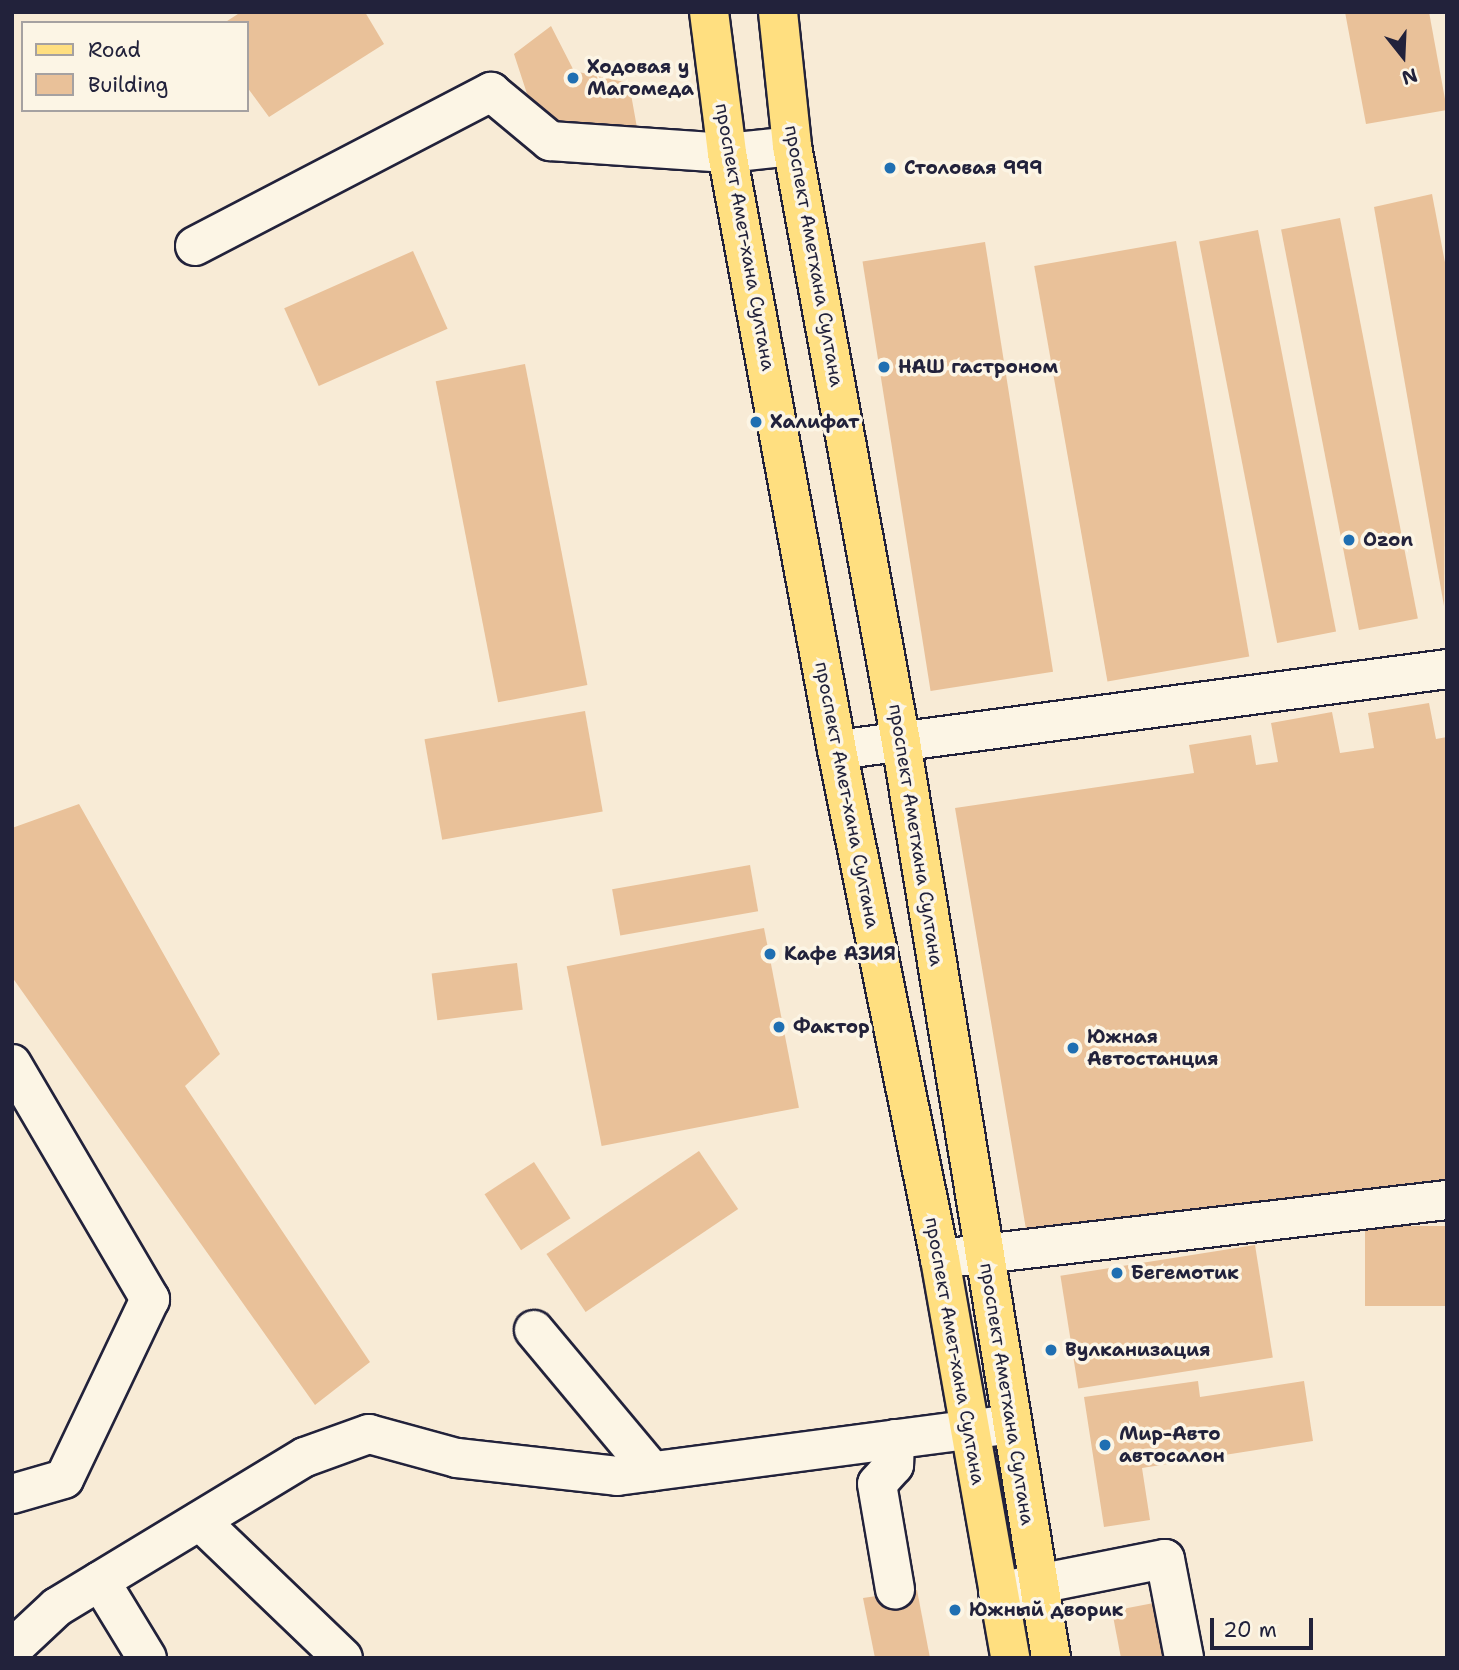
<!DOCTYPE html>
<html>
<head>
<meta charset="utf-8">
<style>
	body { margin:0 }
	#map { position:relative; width:1459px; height:1670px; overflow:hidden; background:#f8ebd6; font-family:"Shantell Sans",sans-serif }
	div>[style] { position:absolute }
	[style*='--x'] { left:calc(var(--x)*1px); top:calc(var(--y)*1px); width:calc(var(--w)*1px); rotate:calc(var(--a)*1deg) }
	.building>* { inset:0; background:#e9c199; transform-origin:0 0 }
	.roads { filter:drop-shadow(2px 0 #22223b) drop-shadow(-2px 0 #22223b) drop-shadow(0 2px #22223b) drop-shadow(0 -2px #22223b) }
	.minor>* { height:38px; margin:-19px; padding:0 19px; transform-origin:19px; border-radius:19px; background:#fcf5e5 }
	.major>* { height:38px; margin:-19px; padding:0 19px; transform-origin:19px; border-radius:19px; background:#ffdf80 }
	.dots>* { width:19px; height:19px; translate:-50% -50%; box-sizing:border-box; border:4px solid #fcf5e5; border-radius:50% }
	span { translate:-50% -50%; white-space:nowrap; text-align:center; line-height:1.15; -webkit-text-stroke:7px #fcf5e5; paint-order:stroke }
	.poi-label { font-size:19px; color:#22223b; font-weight:700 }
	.left { translate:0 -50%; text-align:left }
	.street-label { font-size:19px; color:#22223b }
	.frame { position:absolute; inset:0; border:14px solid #22223b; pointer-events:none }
	.legend { position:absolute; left:21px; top:21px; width:228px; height:91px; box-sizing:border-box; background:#fcf5e5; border:2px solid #a5a1a1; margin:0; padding:9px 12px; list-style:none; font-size:21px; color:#22223b }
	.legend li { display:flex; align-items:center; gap:14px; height:35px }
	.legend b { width:35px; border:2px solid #a5a1a1 }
	.north { position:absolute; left:1368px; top:21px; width:70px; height:70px; -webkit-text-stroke:5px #fcf5e5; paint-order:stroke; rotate:162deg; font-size:19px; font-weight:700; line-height:28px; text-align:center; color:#22223b }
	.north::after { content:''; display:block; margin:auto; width:24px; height:32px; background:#22223b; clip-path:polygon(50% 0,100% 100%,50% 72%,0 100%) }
	.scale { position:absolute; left:1210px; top:1618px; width:103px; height:32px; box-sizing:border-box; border:4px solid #22223b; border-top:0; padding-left:9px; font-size:21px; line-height:24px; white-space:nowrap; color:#22223b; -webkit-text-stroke:5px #fcf5e5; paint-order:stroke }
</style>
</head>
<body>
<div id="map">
	<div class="building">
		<i style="clip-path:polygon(241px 12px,365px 12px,384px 44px,269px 117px,247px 87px,247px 23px,224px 23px)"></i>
		<i style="clip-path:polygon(1345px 12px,1429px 12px,1447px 110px,1366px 124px)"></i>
		<i style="clip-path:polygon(551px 26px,574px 71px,629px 83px,639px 139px,566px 134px,530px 103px,514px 54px)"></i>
		<i style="clip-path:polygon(1432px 194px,1447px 273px,1444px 606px,1374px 207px)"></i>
		<i style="left:1340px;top:218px;width:408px;height:60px;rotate:79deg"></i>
		<i style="left:1258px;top:230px;width:409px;height:60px;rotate:79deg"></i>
		<i style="left:1176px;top:241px;width:422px;height:144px;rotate:80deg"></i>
		<i style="left:985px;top:242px;width:435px;height:124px;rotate:81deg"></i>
		<i style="left:413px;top:251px;width:85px;height:141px;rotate:66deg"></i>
		<i style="left:525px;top:364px;width:327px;height:91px;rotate:79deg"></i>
		<i style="clip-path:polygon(1429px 703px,1436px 739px,1447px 737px,1447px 1190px,1031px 1259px,955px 808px,1194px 773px,1189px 745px,1251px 735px,1256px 765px,1278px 762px,1271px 723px,1332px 712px,1340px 753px,1374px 748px,1368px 713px)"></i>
		<i style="left:585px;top:711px;width:102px;height:163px;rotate:80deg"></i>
		<i style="clip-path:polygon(79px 804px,220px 1054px,185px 1086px,370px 1362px,315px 1405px,12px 977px,12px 828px)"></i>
		<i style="left:750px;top:865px;width:47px;height:140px;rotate:80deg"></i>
		<i style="left:764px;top:928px;width:183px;height:201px;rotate:79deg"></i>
		<i style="left:517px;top:963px;width:47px;height:86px;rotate:83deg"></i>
		<i style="left:699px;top:1151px;width:70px;height:184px;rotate:56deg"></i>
		<i style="left:534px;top:1162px;width:67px;height:59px;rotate:57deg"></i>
		<i style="left:1447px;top:1226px;width:80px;height:82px;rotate:90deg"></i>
		<i style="left:1255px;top:1245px;width:114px;height:197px;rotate:81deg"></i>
		<i style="clip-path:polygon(1198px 1381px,1200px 1397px,1304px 1381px,1313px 1441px,1142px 1468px,1150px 1520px,1104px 1527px,1084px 1397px)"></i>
		<i style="clip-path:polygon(917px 1590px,930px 1658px,875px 1658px,863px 1598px)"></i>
		<i style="clip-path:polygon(1159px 1602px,1169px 1658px,1121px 1658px,1112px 1611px)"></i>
	</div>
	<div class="roads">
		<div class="minor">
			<i style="--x:195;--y:246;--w:334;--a:-27.5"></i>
			<i style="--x:491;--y:92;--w:77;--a:39.7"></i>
			<i style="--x:550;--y:141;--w:177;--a:3.9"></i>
			<i style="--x:727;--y:153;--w:65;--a:-6.1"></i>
			<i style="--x:837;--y:750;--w:615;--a:-7.56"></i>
			<i style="--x:12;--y:1064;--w:273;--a:59.6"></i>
			<i style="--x:150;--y:1299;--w:199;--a:115.5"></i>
			<i style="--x:64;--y:1479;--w:54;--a:163.9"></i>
			<i style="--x:940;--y:1259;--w:510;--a:-6.64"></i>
			<i style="--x:534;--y:1330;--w:184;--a:50.1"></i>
			<i style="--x:895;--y:1439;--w:26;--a:92"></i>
			<i style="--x:894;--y:1465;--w:25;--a:132"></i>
			<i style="--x:877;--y:1484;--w:107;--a:80.3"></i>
			<i style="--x:200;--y:1521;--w:198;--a:43.8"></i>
			<i style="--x:100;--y:1581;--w:90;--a:58.6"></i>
			<i style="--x:998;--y:1592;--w:170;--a:-11.2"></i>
			<i style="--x:1165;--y:1559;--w:101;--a:79.1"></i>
			<i style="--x:12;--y:1649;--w:62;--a:-43"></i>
			<i style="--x:57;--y:1607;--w:290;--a:-31.2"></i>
			<i style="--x:305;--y:1457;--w:68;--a:-19.8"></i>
			<i style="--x:369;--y:1434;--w:91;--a:15.3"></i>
			<i style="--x:457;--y:1458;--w:161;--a:6.4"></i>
			<i style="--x:617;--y:1476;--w:398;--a:-7.5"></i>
		</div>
		<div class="major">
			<i style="--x:709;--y:12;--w:142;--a:82.7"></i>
			<i style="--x:727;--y:153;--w:607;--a:79.56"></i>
			<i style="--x:837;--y:750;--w:519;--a:78.56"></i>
			<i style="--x:940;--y:1259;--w:405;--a:80"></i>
			<i style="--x:778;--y:12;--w:135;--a:84"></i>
			<i style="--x:792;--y:146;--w:606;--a:79.64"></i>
			<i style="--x:901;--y:742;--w:928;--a:80.7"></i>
		</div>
	</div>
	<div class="dots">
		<i style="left:573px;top:78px;background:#1f6fb2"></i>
		<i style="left:890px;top:168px;background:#1f6fb2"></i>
		<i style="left:884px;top:367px;background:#1f6fb2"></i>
		<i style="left:756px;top:422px;background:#1f6fb2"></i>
		<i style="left:1349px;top:540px;background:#1f6fb2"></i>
		<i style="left:770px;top:954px;background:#1f6fb2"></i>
		<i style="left:779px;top:1027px;background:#1f6fb2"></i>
		<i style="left:1073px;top:1048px;background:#1f6fb2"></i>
		<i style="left:1117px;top:1273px;background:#1f6fb2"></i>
		<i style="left:1051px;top:1350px;background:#1f6fb2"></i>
		<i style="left:1105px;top:1445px;background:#1f6fb2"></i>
		<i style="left:955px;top:1610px;background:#1f6fb2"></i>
	</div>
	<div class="poi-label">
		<span class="left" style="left:587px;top:78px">Ходовая у<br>Магомеда</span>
		<span class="left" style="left:904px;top:168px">Столовая 999</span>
		<span class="left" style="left:898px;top:367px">НАШ гастроном</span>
		<span class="left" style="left:770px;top:422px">Халифат</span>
		<span class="left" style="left:1363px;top:540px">Ozon</span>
		<span class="left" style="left:784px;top:954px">Кафе АЗИЯ</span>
		<span class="left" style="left:793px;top:1027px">Фактор</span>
		<span class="left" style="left:1087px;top:1048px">Южная<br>Автостанция</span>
		<span class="left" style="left:1131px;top:1273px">Бегемотик</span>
		<span class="left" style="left:1065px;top:1350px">Вулканизация</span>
		<span class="left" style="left:1119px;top:1445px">Мир-Авто<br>автосалон</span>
		<span class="left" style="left:969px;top:1610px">Южный дворик</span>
	</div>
	<div class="street-label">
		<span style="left:745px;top:237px;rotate:80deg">проспект Амет-хана Султана</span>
		<span style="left:814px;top:256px;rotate:80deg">проспект Аметхана Султана</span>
		<span style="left:847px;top:795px;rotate:79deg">проспект Амет-хана Султана</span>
		<span style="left:916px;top:835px;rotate:81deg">проспект Аметхана Султана</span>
		<span style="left:955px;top:1351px;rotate:80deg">проспект Амет-хана Султана</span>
		<span style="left:1007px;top:1394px;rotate:81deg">проспект Аметхана Султана</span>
	</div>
	<div class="frame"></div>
	<ul class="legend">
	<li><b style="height:9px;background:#ffdf80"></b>Road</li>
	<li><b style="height:19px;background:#e9c199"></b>Building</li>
	</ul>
	<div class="north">N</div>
	<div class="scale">20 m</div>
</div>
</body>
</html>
